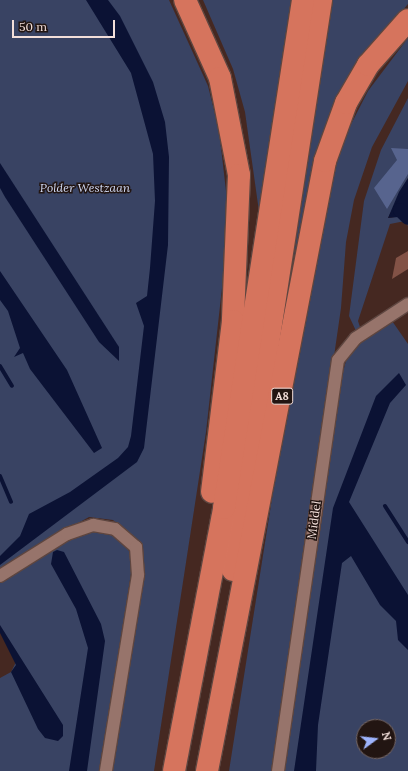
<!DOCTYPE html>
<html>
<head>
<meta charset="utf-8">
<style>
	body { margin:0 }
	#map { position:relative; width:408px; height:771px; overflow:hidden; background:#452821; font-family:Lora,serif }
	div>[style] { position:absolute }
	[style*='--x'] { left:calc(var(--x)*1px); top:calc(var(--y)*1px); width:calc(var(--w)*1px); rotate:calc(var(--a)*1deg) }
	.green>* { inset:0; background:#394363 }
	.forest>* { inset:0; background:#57648e }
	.water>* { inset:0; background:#0b1234 }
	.stream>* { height:4px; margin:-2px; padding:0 2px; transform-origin:2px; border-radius:2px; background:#0b1234 }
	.canal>* { height:14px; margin:-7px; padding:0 7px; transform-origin:7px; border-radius:7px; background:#0b1234 }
	.building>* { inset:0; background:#825246 }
	.roads { filter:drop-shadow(1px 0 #5e4640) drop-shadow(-1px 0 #5e4640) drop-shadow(0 1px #5e4640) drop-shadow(0 -1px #5e4640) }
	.street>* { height:12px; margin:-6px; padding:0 6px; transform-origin:6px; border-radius:6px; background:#97746b }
	.highway>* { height:22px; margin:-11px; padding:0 11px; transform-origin:11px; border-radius:11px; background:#d6745d }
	span { translate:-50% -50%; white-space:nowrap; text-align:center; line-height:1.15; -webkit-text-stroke:3px #221512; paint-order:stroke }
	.shield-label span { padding:1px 3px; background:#221512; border:1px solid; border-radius:3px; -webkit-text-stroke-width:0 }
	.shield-label { font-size:11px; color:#f3dfda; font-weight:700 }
	.park-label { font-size:12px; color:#d0d9f4; font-style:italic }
	.street-label { font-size:12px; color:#f3dfda }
	.north { position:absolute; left:356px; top:719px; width:40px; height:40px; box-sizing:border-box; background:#221512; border:1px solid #766662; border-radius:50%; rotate:75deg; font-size:11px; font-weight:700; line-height:16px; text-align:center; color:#f3dfda }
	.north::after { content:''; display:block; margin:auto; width:14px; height:18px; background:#9eb4fd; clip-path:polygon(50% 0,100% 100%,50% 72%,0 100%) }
	.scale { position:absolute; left:12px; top:20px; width:103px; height:18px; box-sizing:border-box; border:2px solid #f3dfda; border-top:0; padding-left:5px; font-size:12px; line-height:14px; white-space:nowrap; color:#f3dfda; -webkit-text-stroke:3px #221512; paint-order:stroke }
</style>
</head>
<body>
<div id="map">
	<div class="green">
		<i style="clip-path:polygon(0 0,169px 0,208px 86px,219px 130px,226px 191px,226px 252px,206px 432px,154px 771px,112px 771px,144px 573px,141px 544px,113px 520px,89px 517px,46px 541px,87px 528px,110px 531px,127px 547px,133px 560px,101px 771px,0 771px,0 678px,11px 672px,16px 662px,0 628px)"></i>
		<i style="clip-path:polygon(203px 0,294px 0,262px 233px,245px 112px,233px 69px)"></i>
		<i style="clip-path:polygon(331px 0,408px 0,408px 4px,369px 50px,315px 168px,293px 261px)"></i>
		<i style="clip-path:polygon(408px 38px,408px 81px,372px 147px,354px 200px,346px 242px,341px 308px,274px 771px,229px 771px,288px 397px,326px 195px,345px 136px,368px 91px)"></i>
		<i style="clip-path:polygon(408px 98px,408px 178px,388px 218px,408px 215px,408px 226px,405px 221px,390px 224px,358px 321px,361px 330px,357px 333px,349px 316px,364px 201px,381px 150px)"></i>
		<i style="clip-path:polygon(evenodd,390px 318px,408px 344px,408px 771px,282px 771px,338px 389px,346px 361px,356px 344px,390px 318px,364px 727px,388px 727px,388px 751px,364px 751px,364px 727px)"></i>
	</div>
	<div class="forest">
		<i style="clip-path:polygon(391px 148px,408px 149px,408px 174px,387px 209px,374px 188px,397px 160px)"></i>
	</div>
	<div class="water">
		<i style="clip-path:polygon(86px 0,108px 0,120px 16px,153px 82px,165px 122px,169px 157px,168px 245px,144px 448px,137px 462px,0 565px,0 556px,20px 536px,29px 514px,70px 492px,118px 458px,128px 447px,131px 436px,144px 326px,136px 303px,147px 296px,150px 268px,155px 201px,153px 154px,131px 73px)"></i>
		<i style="clip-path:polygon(0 163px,119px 347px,119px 361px,99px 342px,5px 197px,0 188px)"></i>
		<i style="clip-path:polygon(408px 178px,408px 216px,388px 218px,399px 192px)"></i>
		<i style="clip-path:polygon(0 271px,67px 370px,102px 448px,94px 453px,30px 369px,23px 353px,14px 357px,20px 348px,8px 311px,0 300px)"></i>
		<i style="clip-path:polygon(399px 373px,406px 385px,390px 403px,349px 502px,408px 595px,408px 650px,398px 640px,396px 621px,380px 605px,351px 556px,342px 563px,318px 725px,316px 771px,294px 771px,333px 508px,376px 396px)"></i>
		<i style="clip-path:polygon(57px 550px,64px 552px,101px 624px,105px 641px,87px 771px,69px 771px,88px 648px,76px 609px,51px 564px,53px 552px)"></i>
		<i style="clip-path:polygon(0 625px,63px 725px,63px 736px,58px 741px,45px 738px,38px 729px,11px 672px,16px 665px,0 633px)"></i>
	</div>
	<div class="stream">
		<i style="--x:0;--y:366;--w:23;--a:59"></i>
		<i style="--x:0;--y:476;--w:28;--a:67"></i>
		<i style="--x:385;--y:506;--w:43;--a:57.4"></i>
	</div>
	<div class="canal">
		<i style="--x:408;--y:200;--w:13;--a:129"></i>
		<i style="--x:400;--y:210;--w:11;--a:45"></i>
	</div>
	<div class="building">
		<i style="clip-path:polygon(408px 251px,408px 269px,392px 279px,396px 258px)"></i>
	</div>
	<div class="roads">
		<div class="street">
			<i style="--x:0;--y:576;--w:79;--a:-32.1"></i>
			<i style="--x:67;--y:534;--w:28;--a:-19"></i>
			<i style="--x:93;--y:525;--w:22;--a:10"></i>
			<i style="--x:115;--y:529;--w:28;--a:41"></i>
			<i style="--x:136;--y:547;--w:28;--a:86"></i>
			<i style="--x:138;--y:575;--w:199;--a:99.3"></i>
			<i style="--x:278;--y:771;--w:415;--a:-81.7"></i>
			<i style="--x:338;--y:360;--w:28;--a:-51"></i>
			<i style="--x:356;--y:338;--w:62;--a:-33.2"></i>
		</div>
		<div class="highway">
			<i style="--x:185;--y:0;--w:85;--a:65.8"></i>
			<i style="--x:220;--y:78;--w:99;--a:78.9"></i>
			<i style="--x:239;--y:175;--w:146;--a:92.4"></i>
			<i style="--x:233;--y:321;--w:172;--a:97"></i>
			<i style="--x:233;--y:570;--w:577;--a:-81.22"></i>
			<i style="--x:174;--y:771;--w:268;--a:-79.2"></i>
			<i style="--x:224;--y:508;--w:514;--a:-81.16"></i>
			<i style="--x:207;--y:771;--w:621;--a:-79.05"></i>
			<i style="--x:325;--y:161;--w:62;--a:-70.1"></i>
			<i style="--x:346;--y:103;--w:44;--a:-59.9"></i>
			<i style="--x:368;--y:65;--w:60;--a:-48.4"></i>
		</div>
	</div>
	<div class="shield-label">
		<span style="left:282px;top:396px">A8</span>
	</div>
	<div class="park-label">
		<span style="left:85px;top:188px">Polder Westzaan</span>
	</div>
	<div class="street-label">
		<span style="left:314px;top:520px;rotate:-82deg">Middel</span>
	</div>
	<div class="north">N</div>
	<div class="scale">50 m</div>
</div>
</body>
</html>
